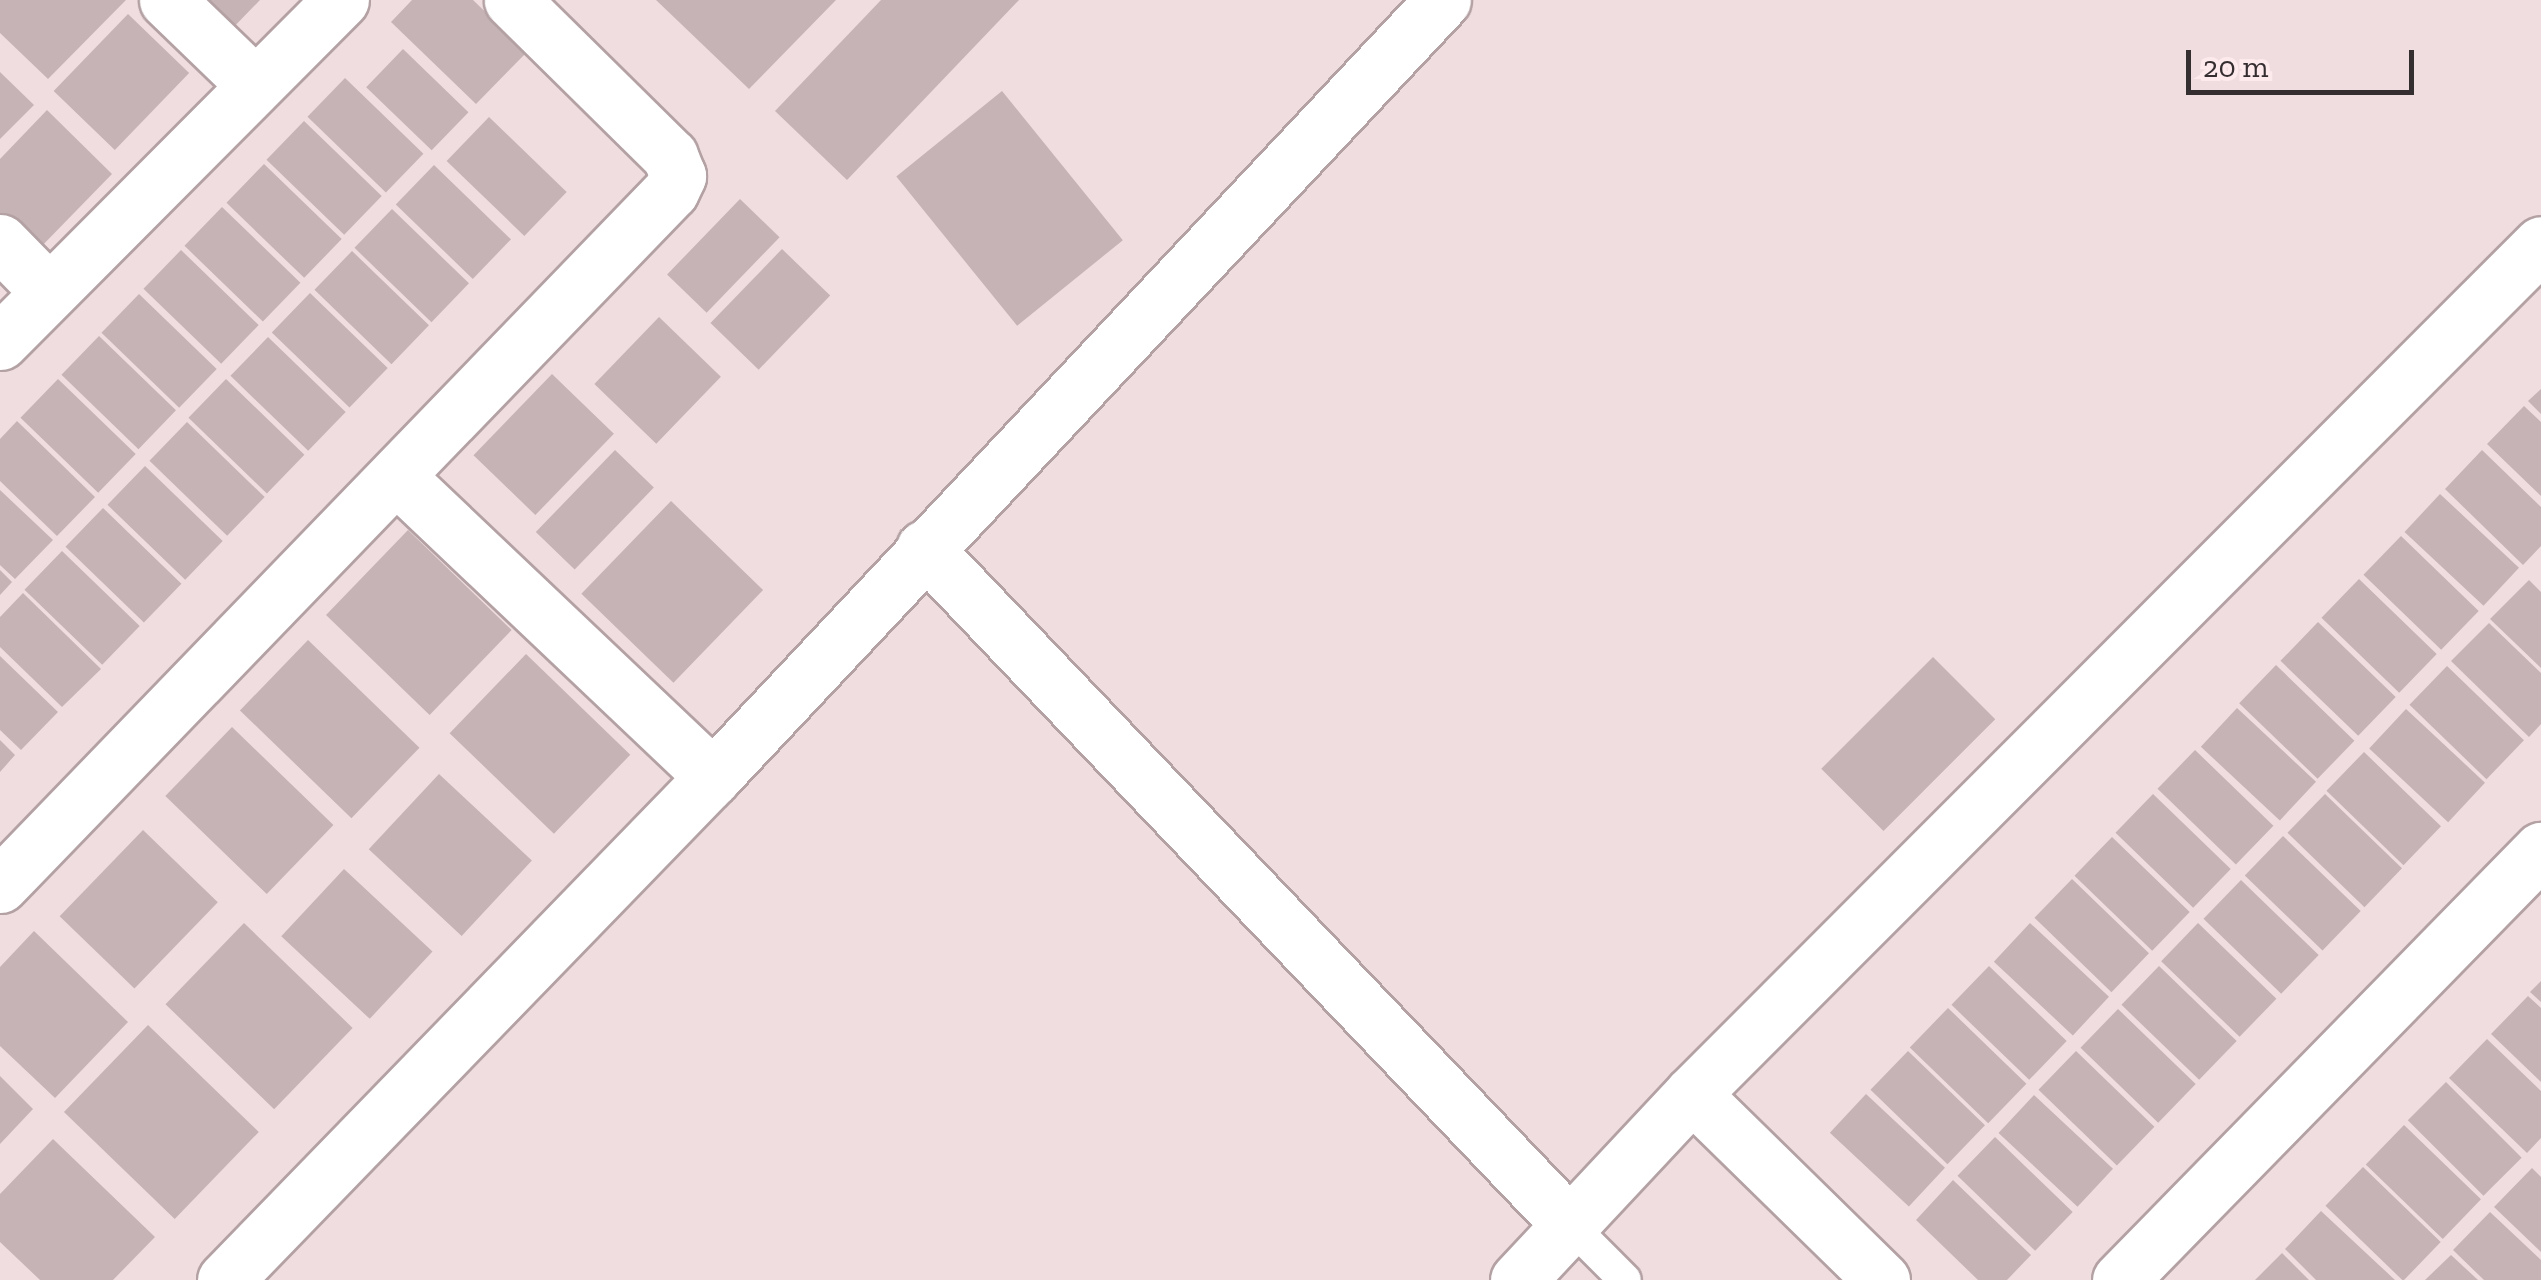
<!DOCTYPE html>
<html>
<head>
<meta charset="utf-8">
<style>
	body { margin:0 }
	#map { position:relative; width:2541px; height:1280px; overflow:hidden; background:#f0dde0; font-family:"Zilla Slab",serif }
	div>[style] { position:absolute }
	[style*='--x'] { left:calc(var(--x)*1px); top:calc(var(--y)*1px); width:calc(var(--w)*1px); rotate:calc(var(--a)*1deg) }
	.building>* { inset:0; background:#c5b3b6; transform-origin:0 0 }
	.roads { filter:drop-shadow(2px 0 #b3a1a4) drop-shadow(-2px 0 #b3a1a4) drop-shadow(0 2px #b3a1a4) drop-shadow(0 -2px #b3a1a4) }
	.service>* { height:32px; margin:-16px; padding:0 16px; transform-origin:16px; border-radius:16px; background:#fff }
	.minor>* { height:55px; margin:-27.5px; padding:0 27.5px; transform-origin:27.5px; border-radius:27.5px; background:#fff }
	span { translate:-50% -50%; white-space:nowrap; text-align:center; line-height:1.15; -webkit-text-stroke:9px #fdeaed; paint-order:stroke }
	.scale { position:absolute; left:2186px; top:50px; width:228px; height:45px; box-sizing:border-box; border:5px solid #352e30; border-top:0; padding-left:12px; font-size:30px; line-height:35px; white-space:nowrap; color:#352e30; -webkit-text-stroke:8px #fdeaed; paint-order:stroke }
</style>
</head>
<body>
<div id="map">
	<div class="building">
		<i style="clip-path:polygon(0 0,126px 0,48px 79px,0 33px)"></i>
		<i style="clip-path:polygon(192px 0,260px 0,227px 34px)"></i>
		<i style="clip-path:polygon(412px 0,473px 0,527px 52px,476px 104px,391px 22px)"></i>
		<i style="clip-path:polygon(656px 0,836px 0,749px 89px)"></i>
		<i style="clip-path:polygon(881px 0,1019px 0,847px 180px,775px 111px)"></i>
		<i style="left:128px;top:14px;width:85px;height:107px;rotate:44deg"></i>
		<i style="left:403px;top:49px;width:91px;height:53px;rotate:44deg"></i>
		<i style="clip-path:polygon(0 72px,34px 105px,0 139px)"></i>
		<i style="left:345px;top:78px;width:109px;height:54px;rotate:44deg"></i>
		<i style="left:1002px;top:91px;width:192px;height:136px;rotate:51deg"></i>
		<i style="clip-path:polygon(47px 110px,112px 174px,36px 252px,0 216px,0 159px)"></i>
		<i style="left:489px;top:117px;width:108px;height:61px;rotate:44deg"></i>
		<i style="left:304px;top:121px;width:108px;height:54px;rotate:44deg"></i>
		<i style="left:264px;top:164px;width:108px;height:54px;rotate:44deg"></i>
		<i style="left:434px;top:165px;width:107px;height:55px;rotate:44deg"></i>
		<i style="left:740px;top:199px;width:55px;height:105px;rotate:44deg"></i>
		<i style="left:222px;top:207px;width:109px;height:54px;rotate:44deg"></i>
		<i style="left:392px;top:209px;width:107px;height:54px;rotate:44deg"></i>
		<i style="left:782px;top:249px;width:67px;height:103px;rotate:44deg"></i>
		<i style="left:181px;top:250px;width:108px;height:54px;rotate:44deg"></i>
		<i style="left:352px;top:251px;width:107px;height:54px;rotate:44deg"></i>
		<i style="left:310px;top:293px;width:108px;height:55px;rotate:44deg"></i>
		<i style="left:139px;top:294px;width:108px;height:54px;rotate:44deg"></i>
		<i style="left:659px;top:317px;width:86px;height:93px;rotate:44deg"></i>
		<i style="left:99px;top:336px;width:107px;height:54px;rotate:44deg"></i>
		<i style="left:268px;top:337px;width:108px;height:54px;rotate:44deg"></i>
		<i style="left:552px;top:374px;width:86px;height:113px;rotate:44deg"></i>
		<i style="left:58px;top:379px;width:108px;height:54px;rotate:44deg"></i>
		<i style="left:226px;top:379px;width:109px;height:54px;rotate:44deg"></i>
		<i style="clip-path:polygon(2541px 389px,2541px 414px,2528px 401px)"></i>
		<i style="clip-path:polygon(2524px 406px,2541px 422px,2541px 496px,2487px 444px)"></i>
		<i style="clip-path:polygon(17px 421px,95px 497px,57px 536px,0 481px,0 439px)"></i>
		<i style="left:187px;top:422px;width:108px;height:54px;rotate:44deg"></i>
		<i style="left:615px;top:450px;width:54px;height:114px;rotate:44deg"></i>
		<i style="clip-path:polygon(2482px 450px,2541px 507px,2541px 546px,2523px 565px,2445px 489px)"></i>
		<i style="left:145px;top:466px;width:108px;height:54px;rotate:44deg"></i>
		<i style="clip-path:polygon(0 490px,53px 540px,15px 579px,0 565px)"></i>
		<i style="left:2440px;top:494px;width:108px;height:52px;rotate:43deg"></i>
		<i style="left:671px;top:501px;width:128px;height:129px;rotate:44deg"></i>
		<i style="left:103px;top:508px;width:109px;height:54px;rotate:44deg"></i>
		<i style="left:408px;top:530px;width:144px;height:118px;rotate:44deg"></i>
		<i style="left:2401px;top:536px;width:108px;height:54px;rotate:44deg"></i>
		<i style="left:62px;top:551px;width:108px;height:54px;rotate:44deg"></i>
		<i style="clip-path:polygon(0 570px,12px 582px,0 595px)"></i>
		<i style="left:2359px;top:579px;width:108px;height:54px;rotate:44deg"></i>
		<i style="clip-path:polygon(2529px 580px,2541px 592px,2541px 668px,2490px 619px)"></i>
		<i style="clip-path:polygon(23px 593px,101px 669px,62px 707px,0 647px,0 617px)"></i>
		<i style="left:2318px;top:622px;width:108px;height:54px;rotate:44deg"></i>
		<i style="clip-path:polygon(2489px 623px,2541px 673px,2541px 724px,2529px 737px,2451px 661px)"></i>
		<i style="left:308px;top:640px;width:155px;height:98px;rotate:44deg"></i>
		<i style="left:526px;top:654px;width:145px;height:110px;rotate:44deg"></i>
		<i style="clip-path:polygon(0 656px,58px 712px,21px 750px,0 730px)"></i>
		<i style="left:1933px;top:657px;width:88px;height:158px;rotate:45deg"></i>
		<i style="left:2276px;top:665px;width:109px;height:53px;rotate:44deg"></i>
		<i style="left:2447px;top:666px;width:107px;height:54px;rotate:44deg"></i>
		<i style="left:2237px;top:708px;width:108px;height:53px;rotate:43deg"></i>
		<i style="left:2406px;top:709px;width:108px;height:54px;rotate:43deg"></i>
		<i style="left:232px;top:727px;width:141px;height:96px;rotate:44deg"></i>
		<i style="clip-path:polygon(0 740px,15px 755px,0 772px)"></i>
		<i style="left:2195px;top:750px;width:109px;height:54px;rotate:44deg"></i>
		<i style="left:2364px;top:752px;width:107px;height:54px;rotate:44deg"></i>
		<i style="left:439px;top:774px;width:127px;height:103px;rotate:43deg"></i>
		<i style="left:2153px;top:794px;width:108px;height:54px;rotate:44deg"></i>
		<i style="left:2325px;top:794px;width:107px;height:54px;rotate:44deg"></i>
		<i style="left:143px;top:830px;width:104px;height:120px;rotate:44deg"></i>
		<i style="left:2283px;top:836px;width:108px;height:55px;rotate:44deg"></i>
		<i style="left:2112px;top:837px;width:108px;height:54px;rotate:44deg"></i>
		<i style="left:344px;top:869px;width:121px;height:92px;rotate:43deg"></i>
		<i style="left:2072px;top:879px;width:107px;height:54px;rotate:44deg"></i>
		<i style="left:2241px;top:880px;width:108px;height:54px;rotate:44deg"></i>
		<i style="left:244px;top:923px;width:151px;height:113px;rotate:44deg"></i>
		<i style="left:2030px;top:923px;width:108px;height:53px;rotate:43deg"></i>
		<i style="left:2198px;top:923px;width:109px;height:53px;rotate:44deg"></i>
		<i style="clip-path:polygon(34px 931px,128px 1022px,55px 1098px,0 1046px,0 967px)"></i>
		<i style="left:1989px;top:966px;width:108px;height:54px;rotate:44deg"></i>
		<i style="left:2159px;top:966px;width:108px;height:54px;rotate:44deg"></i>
		<i style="clip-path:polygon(2541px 981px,2541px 1002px,2530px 992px)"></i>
		<i style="clip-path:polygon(2528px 996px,2541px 1008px,2541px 1082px,2491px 1034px)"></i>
		<i style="left:1948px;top:1008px;width:109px;height:55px;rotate:44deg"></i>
		<i style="left:2118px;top:1009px;width:108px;height:54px;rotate:44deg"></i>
		<i style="left:148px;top:1025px;width:154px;height:121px;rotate:44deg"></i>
		<i style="clip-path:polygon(2487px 1039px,2541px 1091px,2541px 1138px,2527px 1153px,2449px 1078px)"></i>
		<i style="left:1908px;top:1051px;width:107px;height:54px;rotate:44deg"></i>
		<i style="left:2076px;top:1051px;width:109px;height:54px;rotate:44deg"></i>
		<i style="clip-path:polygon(0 1076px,33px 1109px,0 1144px)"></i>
		<i style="left:2446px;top:1082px;width:107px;height:54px;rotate:45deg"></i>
		<i style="left:1866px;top:1094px;width:108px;height:53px;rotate:43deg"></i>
		<i style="left:2034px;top:1095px;width:108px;height:52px;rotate:43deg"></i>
		<i style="left:2404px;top:1125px;width:107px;height:55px;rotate:44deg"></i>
		<i style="left:1995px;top:1137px;width:108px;height:54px;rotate:44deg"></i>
		<i style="clip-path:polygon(53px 1139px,155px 1237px,113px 1280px,40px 1280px,0 1242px,0 1194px)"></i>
		<i style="left:2363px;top:1167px;width:108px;height:54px;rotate:44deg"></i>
		<i style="clip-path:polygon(2532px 1168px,2541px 1177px,2541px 1252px,2494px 1207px)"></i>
		<i style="clip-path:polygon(1953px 1180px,2031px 1255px,2007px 1280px,1978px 1280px,1916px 1220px)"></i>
		<i style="clip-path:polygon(2321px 1211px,2395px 1280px,2316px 1280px,2285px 1249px)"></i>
		<i style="clip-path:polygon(2490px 1212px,2541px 1260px,2541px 1280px,2484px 1280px,2453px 1250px)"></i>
		<i style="clip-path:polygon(2282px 1253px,2309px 1280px,2255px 1280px)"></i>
		<i style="clip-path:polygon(2451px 1255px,2478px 1280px,2425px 1280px)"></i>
	</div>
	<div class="roads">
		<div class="service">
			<i style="--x:1571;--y:1226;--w:76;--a:45"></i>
		</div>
		<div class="minor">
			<i style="--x:167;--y:0;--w:121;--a:44"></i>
			<i style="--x:0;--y:242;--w:70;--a:45.6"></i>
			<i style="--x:0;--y:342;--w:483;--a:-45.1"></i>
			<i style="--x:397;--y:477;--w:436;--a:43.5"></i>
			<i style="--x:924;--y:548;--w:937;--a:46.34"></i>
			<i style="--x:0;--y:885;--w:965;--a:-45.97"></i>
			<i style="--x:671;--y:191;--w:17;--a:-65"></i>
			<i style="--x:678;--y:176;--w:22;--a:-112"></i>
			<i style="--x:670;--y:156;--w:222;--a:-135.4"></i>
			<i style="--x:1692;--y:1094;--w:266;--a:44.4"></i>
			<i style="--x:225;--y:1280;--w:701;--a:-45.87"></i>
			<i style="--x:713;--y:777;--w:1066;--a:-46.79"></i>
			<i style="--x:1518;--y:1280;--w:255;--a:-46.9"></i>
			<i style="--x:1692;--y:1094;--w:1201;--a:-45.03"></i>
			<i style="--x:2120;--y:1280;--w:602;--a:-45.61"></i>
		</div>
	</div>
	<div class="scale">20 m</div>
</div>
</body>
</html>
